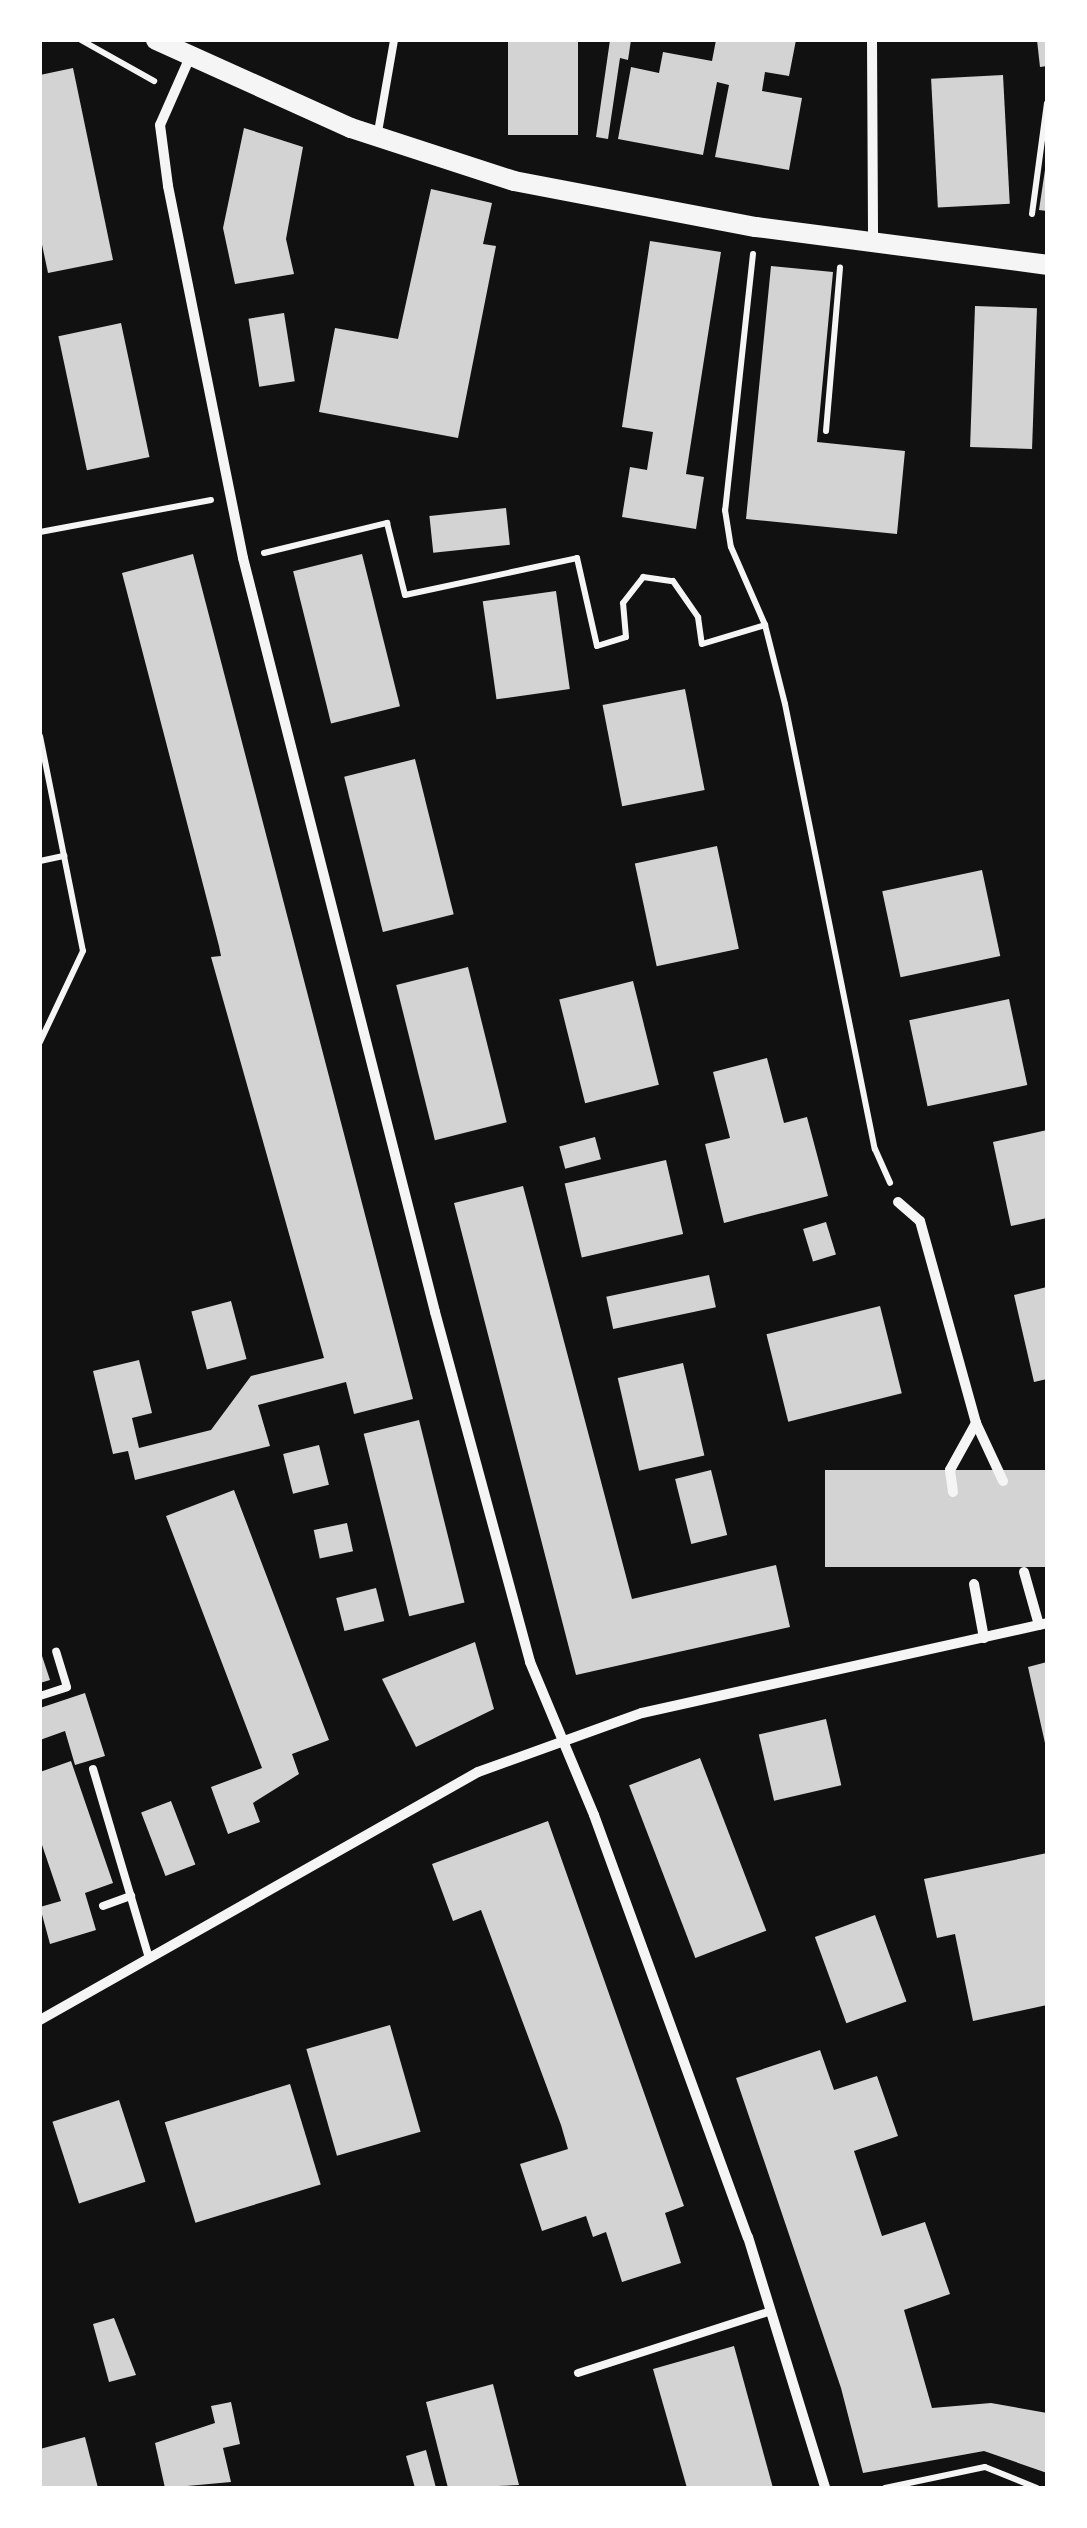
<!DOCTYPE html>
<html>
<head>
<meta charset="utf-8">
<style>
	body { margin:0 }
	#map { position:relative; width:1087px; height:2528px; overflow:hidden; background:#111; font-family:Montserrat,sans-serif }
	div>[style] { position:absolute }
	[style*='--x'] { left:calc(var(--x)*1px); top:calc(var(--y)*1px); width:calc(var(--w)*1px); rotate:calc(var(--a)*1deg) }
	.building>* { inset:0; background:#d3d3d3; transform-origin:0 0 }
	.path>* { height:6px; margin:-3px; padding:0 3px; transform-origin:3px; border-radius:3px; background:#f5f5f5 }
	.service>* { height:8px; margin:-4px; padding:0 4px; transform-origin:4px; border-radius:4px; background:#f5f5f5 }
	.minor>* { height:10px; margin:-5px; padding:0 5px; transform-origin:5px; border-radius:5px; background:#f5f5f5 }
	.secondary>* { height:20px; margin:-10px; padding:0 10px; transform-origin:10px; border-radius:10px; background:#f5f5f5 }
	span { translate:-50% -50%; white-space:nowrap; text-align:center; line-height:1.15; -webkit-text-stroke:8px #fff; paint-order:stroke }
	.frame { position:absolute; inset:0; border:42px solid #fff; pointer-events:none }
</style>
</head>
<body>
<div id="map">
	<div class="building">
		<i style="left:508px;top:40px;width:70px;height:95px"></i>
		<i style="clip-path:polygon(610px 40px,631px 40px,628px 60px,620px 58px,608px 139px,596px 137px)"></i>
		<i style="clip-path:polygon(716px 40px,796px 40px,789px 76px,765px 72px,762px 91px,802px 98px,789px 170px,715px 157px,729px 85px,717px 82px,703px 155px,618px 139px,631px 67px,659px 73px,663px 52px,712px 61px)"></i>
		<i style="clip-path:polygon(1037px 40px,1047px 40px,1047px 66px,1040px 67px)"></i>
		<i style="clip-path:polygon(73px 68px,113px 260px,48px 273px,40px 235px,40px 75px)"></i>
		<i style="left:1003px;top:75px;width:129px;height:72px;rotate:87deg"></i>
		<i style="clip-path:polygon(244px 128px,303px 147px,286px 239px,294px 274px,235px 284px,223px 228px)"></i>
		<i style="clip-path:polygon(1045px 170px,1047px 170px,1047px 211px,1039px 210px)"></i>
		<i style="clip-path:polygon(431px 189px,492px 203px,483px 244px,496px 246px,458px 438px,319px 412px,335px 328px,398px 339px)"></i>
		<i style="clip-path:polygon(650px 241px,721px 252px,686px 474px,704px 477px,696px 529px,622px 517px,630px 467px,647px 470px,653px 432px,622px 427px)"></i>
		<i style="clip-path:polygon(771px 266px,833px 272px,817px 442px,905px 451px,897px 534px,746px 519px)"></i>
		<i style="left:975px;top:306px;width:62px;height:141px;rotate:2deg"></i>
		<i style="left:284px;top:313px;width:69px;height:36px;rotate:81deg"></i>
		<i style="left:121px;top:323px;width:137px;height:64px;rotate:78deg"></i>
		<i style="left:506px;top:508px;width:37px;height:77px;rotate:84deg"></i>
		<i style="clip-path:polygon(193px 554px,413px 1399px,354px 1414px,346px 1382px,258px 1405px,270px 1446px,135px 1480px,128px 1451px,113px 1454px,93px 1371px,139px 1360px,152px 1413px,132px 1418px,139px 1448px,211px 1430px,251px 1376px,324px 1358px,211px 957px,221px 956px,219px 946px,122px 573px)"></i>
		<i style="left:362px;top:554px;width:157px;height:71px;rotate:76deg"></i>
		<i style="left:556px;top:591px;width:99px;height:74px;rotate:82deg"></i>
		<i style="left:685px;top:689px;width:103px;height:84px;rotate:79deg"></i>
		<i style="left:415px;top:759px;width:160px;height:73px;rotate:76deg"></i>
		<i style="left:717px;top:846px;width:105px;height:84px;rotate:78deg"></i>
		<i style="left:982px;top:870px;width:88px;height:102px;rotate:78deg"></i>
		<i style="left:468px;top:967px;width:160px;height:74px;rotate:76deg"></i>
		<i style="left:633px;top:981px;width:107px;height:76px;rotate:76deg"></i>
		<i style="left:1009px;top:999px;width:88px;height:102px;rotate:78deg"></i>
		<i style="clip-path:polygon(767px 1058px,784px 1123px,807px 1117px,828px 1196px,724px 1223px,705px 1144px,730px 1138px,713px 1072px)"></i>
		<i style="clip-path:polygon(1047px 1130px,1047px 1218px,1011px 1226px,993px 1142px)"></i>
		<i style="left:595px;top:1137px;width:23px;height:37px;rotate:75deg"></i>
		<i style="left:666px;top:1160px;width:76px;height:104px;rotate:77deg"></i>
		<i style="clip-path:polygon(523px 1186px,632px 1599px,776px 1565px,790px 1627px,576px 1675px,454px 1203px)"></i>
		<i style="left:826px;top:1222px;width:34px;height:24px;rotate:73deg"></i>
		<i style="left:709px;top:1275px;width:33px;height:105px;rotate:78deg"></i>
		<i style="clip-path:polygon(1047px 1287px,1047px 1379px,1034px 1382px,1014px 1295px)"></i>
		<i style="left:231px;top:1301px;width:60px;height:41px;rotate:75deg"></i>
		<i style="left:880px;top:1306px;width:90px;height:117px;rotate:76deg"></i>
		<i style="left:683px;top:1363px;width:95px;height:67px;rotate:77deg"></i>
		<i style="left:419px;top:1420px;width:188px;height:57px;rotate:76deg"></i>
		<i style="left:319px;top:1445px;width:41px;height:37px;rotate:76deg"></i>
		<i style="left:711px;top:1470px;width:67px;height:37px;rotate:76deg"></i>
		<i style="left:1047px;top:1470px;width:97px;height:222px;rotate:90deg"></i>
		<i style="clip-path:polygon(234px 1490px,329px 1740px,292px 1754px,299px 1774px,253px 1803px,260px 1822px,228px 1834px,211px 1787px,262px 1768px,166px 1516px)"></i>
		<i style="left:347px;top:1523px;width:29px;height:34px;rotate:78deg"></i>
		<i style="left:376px;top:1588px;width:34px;height:41px;rotate:76deg"></i>
		<i style="clip-path:polygon(475px 1642px,494px 1709px,416px 1747px,382px 1679px)"></i>
		<i style="clip-path:polygon(40px 1650px,50px 1680px,40px 1683px)"></i>
		<i style="clip-path:polygon(1047px 1662px,1047px 1743px,1045px 1743px,1028px 1667px)"></i>
		<i style="clip-path:polygon(85px 1693px,105px 1756px,75px 1765px,65px 1731px,40px 1740px,40px 1708px)"></i>
		<i style="left:826px;top:1719px;width:68px;height:69px;rotate:77deg"></i>
		<i style="left:700px;top:1758px;width:185px;height:76px;rotate:69deg"></i>
		<i style="clip-path:polygon(71px 1761px,113px 1883px,85px 1893px,96px 1930px,50px 1944px,40px 1907px,61px 1901px,40px 1839px,40px 1772px)"></i>
		<i style="left:171px;top:1801px;width:68px;height:32px;rotate:69deg"></i>
		<i style="clip-path:polygon(548px 1821px,684px 2206px,665px 2213px,681px 2263px,622px 2282px,606px 2232px,593px 2237px,586px 2216px,542px 2231px,520px 2164px,568px 2149px,561px 2125px,481px 1910px,453px 1921px,432px 1864px)"></i>
		<i style="clip-path:polygon(1047px 1853px,1047px 2005px,973px 2021px,955px 1934px,937px 1938px,924px 1879px)"></i>
		<i style="left:875px;top:1915px;width:92px;height:64px;rotate:70deg"></i>
		<i style="left:390px;top:2025px;width:111px;height:87px;rotate:74deg"></i>
		<i style="clip-path:polygon(820px 2050px,834px 2090px,877px 2076px,898px 2136px,854px 2151px,861px 2172px,882px 2236px,925px 2222px,950px 2294px,904px 2310px,932px 2408px,991px 2403px,1047px 2413px,1047px 2473px,984px 2451px,863px 2473px,841px 2388px,736px 2078px)"></i>
		<i style="left:290px;top:2084px;width:105px;height:131px;rotate:73deg"></i>
		<i style="left:119px;top:2100px;width:86px;height:70px;rotate:72deg"></i>
		<i style="clip-path:polygon(114px 2318px,136px 2375px,109px 2382px,93px 2324px)"></i>
		<i style="clip-path:polygon(734px 2346px,773px 2488px,687px 2488px,653px 2369px)"></i>
		<i style="clip-path:polygon(493px 2384px,519px 2485px,448px 2488px,426px 2402px)"></i>
		<i style="clip-path:polygon(231px 2402px,240px 2444px,223px 2448px,231px 2482px,165px 2488px,155px 2443px,215px 2423px,211px 2406px)"></i>
		<i style="clip-path:polygon(85px 2437px,98px 2488px,40px 2488px,40px 2449px)"></i>
		<i style="clip-path:polygon(426px 2450px,436px 2488px,415px 2488px,406px 2456px)"></i>
	</div>
	<div class="path">
		<i style="--x:81;--y:40;--w:84;--a:29.3"></i>
		<i style="--x:1032;--y:214;--w:112;--a:-82.3"></i>
		<i style="--x:753;--y:254;--w:258;--a:96.2"></i>
		<i style="--x:725;--y:510;--w:37;--a:81"></i>
		<i style="--x:731;--y:547;--w:85;--a:66.4"></i>
		<i style="--x:765;--y:625;--w:81;--a:75.8"></i>
		<i style="--x:785;--y:704;--w:454;--a:78.6"></i>
		<i style="--x:875;--y:1149;--w:37;--a:66"></i>
		<i style="--x:826;--y:431;--w:164;--a:-85.1"></i>
		<i style="--x:40;--y:532;--w:174;--a:-10.6"></i>
		<i style="--x:264;--y:553;--w:127;--a:-13.7"></i>
		<i style="--x:387;--y:523;--w:74;--a:76"></i>
		<i style="--x:405;--y:595;--w:176;--a:-12.1"></i>
		<i style="--x:577;--y:558;--w:90;--a:77.2"></i>
		<i style="--x:597;--y:646;--w:30;--a:-17"></i>
		<i style="--x:626;--y:637;--w:34;--a:-95"></i>
		<i style="--x:623;--y:603;--w:33;--a:-52"></i>
		<i style="--x:643;--y:577;--w:30;--a:8"></i>
		<i style="--x:673;--y:581;--w:44;--a:55.2"></i>
		<i style="--x:698;--y:617;--w:27;--a:82"></i>
		<i style="--x:702;--y:644;--w:66;--a:-16.8"></i>
		<i style="--x:40;--y:736;--w:219;--a:78.7"></i>
		<i style="--x:83;--y:951;--w:101;--a:115.3"></i>
		<i style="--x:40;--y:861;--w:25;--a:-12"></i>
		<i style="--x:885;--y:2488;--w:102;--a:-11.9"></i>
		<i style="--x:985;--y:2467;--w:56;--a:22"></i>
	</div>
	<div class="service">
		<i style="--x:378;--y:132;--w:93;--a:-80.1"></i>
		<i style="--x:40;--y:1696;--w:28;--a:-18"></i>
		<i style="--x:67;--y:1687;--w:37;--a:-107"></i>
		<i style="--x:93;--y:1769;--w:197;--a:73.5"></i>
		<i style="--x:103;--y:1906;--w:30;--a:-20"></i>
		<i style="--x:578;--y:2373;--w:203;--a:-17.8"></i>
	</div>
	<div class="minor">
		<i style="--x:872;--y:40;--w:203;--a:89.7"></i>
		<i style="--x:190;--y:57;--w:74;--a:113.8"></i>
		<i style="--x:160;--y:125;--w:62;--a:82.5"></i>
		<i style="--x:168;--y:186;--w:379;--a:78.6"></i>
		<i style="--x:243;--y:558;--w:778;--a:75.71"></i>
		<i style="--x:435;--y:1312;--w:363;--a:74.8"></i>
		<i style="--x:530;--y:1662;--w:166;--a:67.3"></i>
		<i style="--x:594;--y:1815;--w:449;--a:70"></i>
		<i style="--x:748;--y:2237;--w:263;--a:72.9"></i>
		<i style="--x:898;--y:1202;--w:29;--a:41"></i>
		<i style="--x:920;--y:1221;--w:210;--a:74.5"></i>
		<i style="--x:953;--y:1492;--w:22;--a:-98"></i>
		<i style="--x:950;--y:1470;--w:54;--a:-61"></i>
		<i style="--x:976;--y:1423;--w:64;--a:65"></i>
		<i style="--x:1024;--y:1572;--w:55;--a:74.2"></i>
		<i style="--x:974;--y:1584;--w:55;--a:79.5"></i>
		<i style="--x:40;--y:2020;--w:503;--a:-29.52"></i>
		<i style="--x:478;--y:1772;--w:174;--a:-19.8"></i>
		<i style="--x:642;--y:1713;--w:415;--a:-12.5"></i>
	</div>
	<div class="secondary">
		<i style="--x:156;--y:40;--w:214;--a:24.3"></i>
		<i style="--x:351;--y:128;--w:171;--a:18"></i>
		<i style="--x:514;--y:181;--w:246;--a:10.8"></i>
		<i style="--x:756;--y:227;--w:293;--a:7.4"></i>
	</div>
	<div class="frame"></div>
</div>
</body>
</html>
